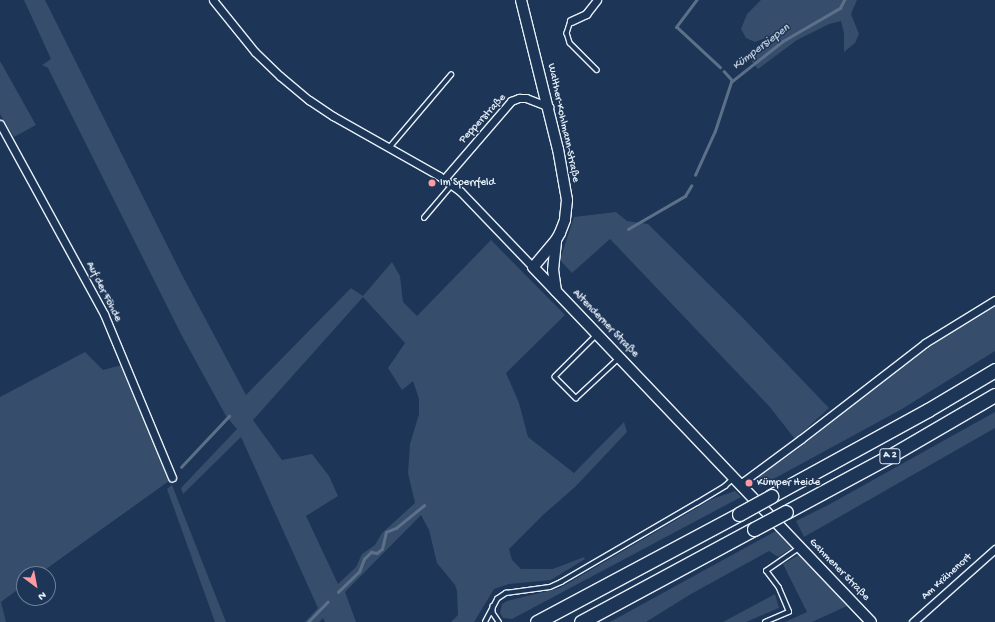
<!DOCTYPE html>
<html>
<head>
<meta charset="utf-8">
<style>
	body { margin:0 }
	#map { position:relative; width:995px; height:622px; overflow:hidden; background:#1d3557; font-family:"Gochi Hand",sans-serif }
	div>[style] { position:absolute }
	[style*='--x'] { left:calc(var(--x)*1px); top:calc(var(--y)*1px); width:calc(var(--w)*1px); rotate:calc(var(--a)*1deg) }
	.green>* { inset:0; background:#374d6c }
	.stream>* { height:2.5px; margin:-1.25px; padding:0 1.25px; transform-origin:1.25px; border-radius:1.25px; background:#5d7089 }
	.roads { filter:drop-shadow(1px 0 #e8f1f8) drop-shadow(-1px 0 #e8f1f8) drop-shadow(0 1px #e8f1f8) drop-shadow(0 -1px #e8f1f8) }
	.service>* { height:3.5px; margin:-1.75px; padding:0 1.75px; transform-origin:1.75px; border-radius:1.75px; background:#1d3557 }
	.minor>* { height:7px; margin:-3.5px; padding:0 3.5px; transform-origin:3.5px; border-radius:3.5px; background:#1d3557 }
	.secondary>* { height:10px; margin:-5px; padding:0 5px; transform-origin:5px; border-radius:5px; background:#1d3557 }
	.motorway>* { height:13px; margin:-6.5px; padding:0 6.5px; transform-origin:6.5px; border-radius:6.5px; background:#1d3557 }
	.bridges { filter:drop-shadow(1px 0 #e8f1f8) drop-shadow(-1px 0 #e8f1f8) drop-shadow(0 1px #e8f1f8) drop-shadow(0 -1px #e8f1f8) }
	.motorway-bridge>* { height:13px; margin:-6.5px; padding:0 6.5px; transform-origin:6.5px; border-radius:6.5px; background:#1d3557 }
	.dots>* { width:11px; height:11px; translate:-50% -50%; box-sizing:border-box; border:2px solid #1d3557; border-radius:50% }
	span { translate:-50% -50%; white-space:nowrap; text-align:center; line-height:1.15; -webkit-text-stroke:3px #1d3557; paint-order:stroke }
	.shield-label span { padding:1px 3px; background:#1d3557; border:1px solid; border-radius:3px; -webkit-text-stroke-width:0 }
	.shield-label { font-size:10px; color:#e8f1f8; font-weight:700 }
	.street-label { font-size:11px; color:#e8f1f8 }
	.poi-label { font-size:11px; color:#e8f1f8 }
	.left { translate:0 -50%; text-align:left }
	.water-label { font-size:12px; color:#b7c4d1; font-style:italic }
	.north { position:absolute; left:16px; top:566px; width:40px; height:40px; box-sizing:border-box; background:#1d3557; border:1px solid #6e8097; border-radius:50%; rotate:148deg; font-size:11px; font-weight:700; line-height:16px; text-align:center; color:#e8f1f8 }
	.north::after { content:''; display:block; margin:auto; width:14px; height:18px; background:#ff9aa2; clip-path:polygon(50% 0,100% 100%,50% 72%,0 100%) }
</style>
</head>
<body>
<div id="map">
	<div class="green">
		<i style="clip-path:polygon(evenodd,24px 0,45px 0,181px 273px,246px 395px,351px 288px,363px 296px,392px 262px,400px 276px,403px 302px,417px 316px,491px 240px,565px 315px,506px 373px,519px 403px,528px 437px,574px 473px,624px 422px,627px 432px,575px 487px,543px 515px,509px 549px,512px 560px,521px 569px,553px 569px,584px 557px,585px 559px,551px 580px,509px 584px,494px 589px,474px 622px,451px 622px,458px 615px,457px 591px,455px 585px,437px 563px,429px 530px,421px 515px,345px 592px,356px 622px,325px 622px,323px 618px,319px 622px,305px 622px,318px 608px,241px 437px,183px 494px,181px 488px,237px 429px,226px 416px,182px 336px,48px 68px,42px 65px,51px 59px,24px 0,363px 297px,405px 343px,388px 368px,402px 390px,413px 381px,419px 399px,419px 414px,410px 444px,408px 473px,415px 503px,382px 533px,375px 545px,362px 554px,356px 567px,338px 584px,306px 516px,338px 496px,329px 476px,312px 454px,282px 460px,253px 420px,363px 297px)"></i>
		<i style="clip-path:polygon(761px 0,857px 0,851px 14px,859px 34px,855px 43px,844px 52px,844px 33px,841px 21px,829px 24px,797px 40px,758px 69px,752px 62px,755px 55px,771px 44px,776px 38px,773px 35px,755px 42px,746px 38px,741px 29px,747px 14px)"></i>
		<i style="clip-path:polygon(0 61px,36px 125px,14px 137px,0 114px)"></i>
		<i style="clip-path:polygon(616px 212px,627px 221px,648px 224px,741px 316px,829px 408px,795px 439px,769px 406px,610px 239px,572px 273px,560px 260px,574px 217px)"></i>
		<i style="clip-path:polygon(995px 302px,995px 351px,902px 409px,759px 487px,759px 476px,798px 449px,901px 367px)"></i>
		<i style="clip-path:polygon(85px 352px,103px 370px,122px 365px,169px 481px,39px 574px,24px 574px,24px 585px,1px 602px,6px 622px,0 622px,0 397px)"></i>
		<i style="clip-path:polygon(995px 412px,995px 428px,804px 537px,796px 521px,830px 504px)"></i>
		<i style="clip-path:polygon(172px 485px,226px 622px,215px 622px,167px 489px)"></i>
		<i style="clip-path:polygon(735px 491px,741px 497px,512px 619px,503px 618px,500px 613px,502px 604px,507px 601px,560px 588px,712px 499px)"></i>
		<i style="clip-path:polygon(776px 531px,792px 548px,778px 557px,769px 551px,691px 594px,646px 622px,610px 622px)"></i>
		<i style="clip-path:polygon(800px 554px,847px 606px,812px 622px,785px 622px,807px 612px,783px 564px)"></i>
		<i style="clip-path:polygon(775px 594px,779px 608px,746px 622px,723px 622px)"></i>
	</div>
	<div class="stream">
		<i style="--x:697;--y:0;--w:34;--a:127"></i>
		<i style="--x:677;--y:27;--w:59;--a:42.9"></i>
		<i style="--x:724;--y:71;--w:13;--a:48"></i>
		<i style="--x:695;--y:175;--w:48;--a:-65.6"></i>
		<i style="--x:715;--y:131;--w:52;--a:-71.9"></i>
		<i style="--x:731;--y:82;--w:66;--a:-38.3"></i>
		<i style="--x:783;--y:41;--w:66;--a:-30.1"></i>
		<i style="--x:840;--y:8;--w:9;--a:-63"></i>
		<i style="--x:628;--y:229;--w:66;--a:-30.1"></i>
		<i style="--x:685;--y:196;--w:12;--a:-59"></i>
		<i style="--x:181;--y:467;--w:70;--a:-46.7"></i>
		<i style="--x:338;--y:592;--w:29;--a:-44"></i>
		<i style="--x:359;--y:572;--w:14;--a:-69"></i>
		<i style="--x:364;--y:559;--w:10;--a:-45"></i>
		<i style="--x:371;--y:552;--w:6;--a:9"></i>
		<i style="--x:377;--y:553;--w:6;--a:-39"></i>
		<i style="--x:382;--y:549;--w:17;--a:-77"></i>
		<i style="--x:386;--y:532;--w:11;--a:-22"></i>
		<i style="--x:396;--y:528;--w:36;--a:-39"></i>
		<i style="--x:308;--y:622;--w:28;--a:-46"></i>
	</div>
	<div class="roads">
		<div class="service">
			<i style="--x:571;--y:21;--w:13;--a:108"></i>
			<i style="--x:567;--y:33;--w:10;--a:73"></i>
			<i style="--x:570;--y:43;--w:38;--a:45"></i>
			<i style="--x:389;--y:148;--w:96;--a:-49.7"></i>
			<i style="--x:424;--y:218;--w:43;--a:-49.7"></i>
			<i style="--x:597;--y:335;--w:59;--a:135"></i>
			<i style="--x:555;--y:377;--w:30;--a:45"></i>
			<i style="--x:576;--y:398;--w:59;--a:-42.9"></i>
			<i style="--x:493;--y:606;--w:7;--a:90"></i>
			<i style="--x:493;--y:613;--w:11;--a:56"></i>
			<i style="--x:485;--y:622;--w:26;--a:-62"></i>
			<i style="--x:497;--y:599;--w:11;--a:-34"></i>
			<i style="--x:506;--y:593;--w:44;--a:-7.8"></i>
			<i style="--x:550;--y:587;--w:12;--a:-24"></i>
			<i style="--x:561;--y:582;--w:157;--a:-30.2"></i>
			<i style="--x:697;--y:503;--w:33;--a:-31"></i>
			<i style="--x:725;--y:486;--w:12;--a:-42"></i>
			<i style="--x:765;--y:622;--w:26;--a:-23"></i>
			<i style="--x:789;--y:612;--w:26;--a:-113"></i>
			<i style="--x:779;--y:588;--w:21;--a:-127"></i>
			<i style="--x:766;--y:571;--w:40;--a:-34.9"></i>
		</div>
		<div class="minor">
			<i style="--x:213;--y:0;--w:67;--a:51.1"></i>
			<i style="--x:255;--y:52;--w:35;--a:44"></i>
			<i style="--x:280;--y:76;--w:38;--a:40"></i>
			<i style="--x:309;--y:100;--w:29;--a:34"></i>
			<i style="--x:333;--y:116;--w:122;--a:29.5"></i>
			<i style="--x:439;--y:176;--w:26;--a:36"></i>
			<i style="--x:460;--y:191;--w:105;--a:46.2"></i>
			<i style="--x:571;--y:21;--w:17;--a:-25"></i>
			<i style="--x:586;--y:14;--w:18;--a:-52"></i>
			<i style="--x:0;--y:124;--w:217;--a:61.3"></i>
			<i style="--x:104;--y:314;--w:177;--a:67.4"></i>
			<i style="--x:444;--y:179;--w:103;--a:-49.3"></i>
			<i style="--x:511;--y:101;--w:9;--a:-21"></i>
			<i style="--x:519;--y:98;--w:7;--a:0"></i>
			<i style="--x:526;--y:98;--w:25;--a:21"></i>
			<i style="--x:740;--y:484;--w:76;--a:-36.4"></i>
			<i style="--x:801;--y:439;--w:157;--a:-37.7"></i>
			<i style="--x:925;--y:343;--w:82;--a:-31.6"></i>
			<i style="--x:913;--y:622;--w:110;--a:-41.7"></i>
		</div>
		<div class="secondary">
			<i style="--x:521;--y:0;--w:154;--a:76.1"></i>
			<i style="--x:558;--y:149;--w:52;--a:80"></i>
			<i style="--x:567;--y:200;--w:20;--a:96"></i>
			<i style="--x:565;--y:220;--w:14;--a:111"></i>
			<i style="--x:560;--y:233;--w:8;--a:120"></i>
			<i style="--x:556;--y:240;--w:35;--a:130"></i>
			<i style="--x:533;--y:267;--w:490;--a:46.4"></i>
			<i style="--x:556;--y:291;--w:21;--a:-98"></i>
			<i style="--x:553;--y:270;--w:29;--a:-84"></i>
		</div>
		<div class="motorway">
			<i style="--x:771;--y:496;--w:179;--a:-28.7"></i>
			<i style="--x:928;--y:410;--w:78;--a:-30.8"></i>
			<i style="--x:786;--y:512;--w:118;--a:-28.3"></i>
			<i style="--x:890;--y:456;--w:121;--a:-30.2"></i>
			<i style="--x:537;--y:622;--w:229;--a:-28.1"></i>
			<i style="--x:581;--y:622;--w:196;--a:-28.3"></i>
		</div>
	</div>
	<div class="bridges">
		<div class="motorway-bridge">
			<i style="--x:739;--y:514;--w:37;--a:-29"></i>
			<i style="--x:754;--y:529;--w:36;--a:-28"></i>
		</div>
	</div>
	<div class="dots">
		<i style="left:432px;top:183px;background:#ff9aa2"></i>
		<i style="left:749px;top:483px;background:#ff9aa2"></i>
	</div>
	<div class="shield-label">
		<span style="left:890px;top:456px">A 2</span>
	</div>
	<div class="street-label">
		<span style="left:483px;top:119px;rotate:-47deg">Pepperstraße</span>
		<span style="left:563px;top:123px;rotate:78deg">Walther-Kohlmann-Straße</span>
		<span style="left:103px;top:292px;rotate:63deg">Auf der Föhde</span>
		<span style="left:605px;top:324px;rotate:46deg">Altenderner Straße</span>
		<span style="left:839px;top:570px;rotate:46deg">Gahmener Straße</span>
		<span style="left:947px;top:577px;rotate:-42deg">Am Krähenort</span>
	</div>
	<div class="poi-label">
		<span class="left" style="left:440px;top:183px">Im Sperrfeld</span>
		<span class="left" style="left:757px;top:483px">Kümper Heide</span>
	</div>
	<div class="water-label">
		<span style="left:762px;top:48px;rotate:-37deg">Kümpersiepen</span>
	</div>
	<div class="north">N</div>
</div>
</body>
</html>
